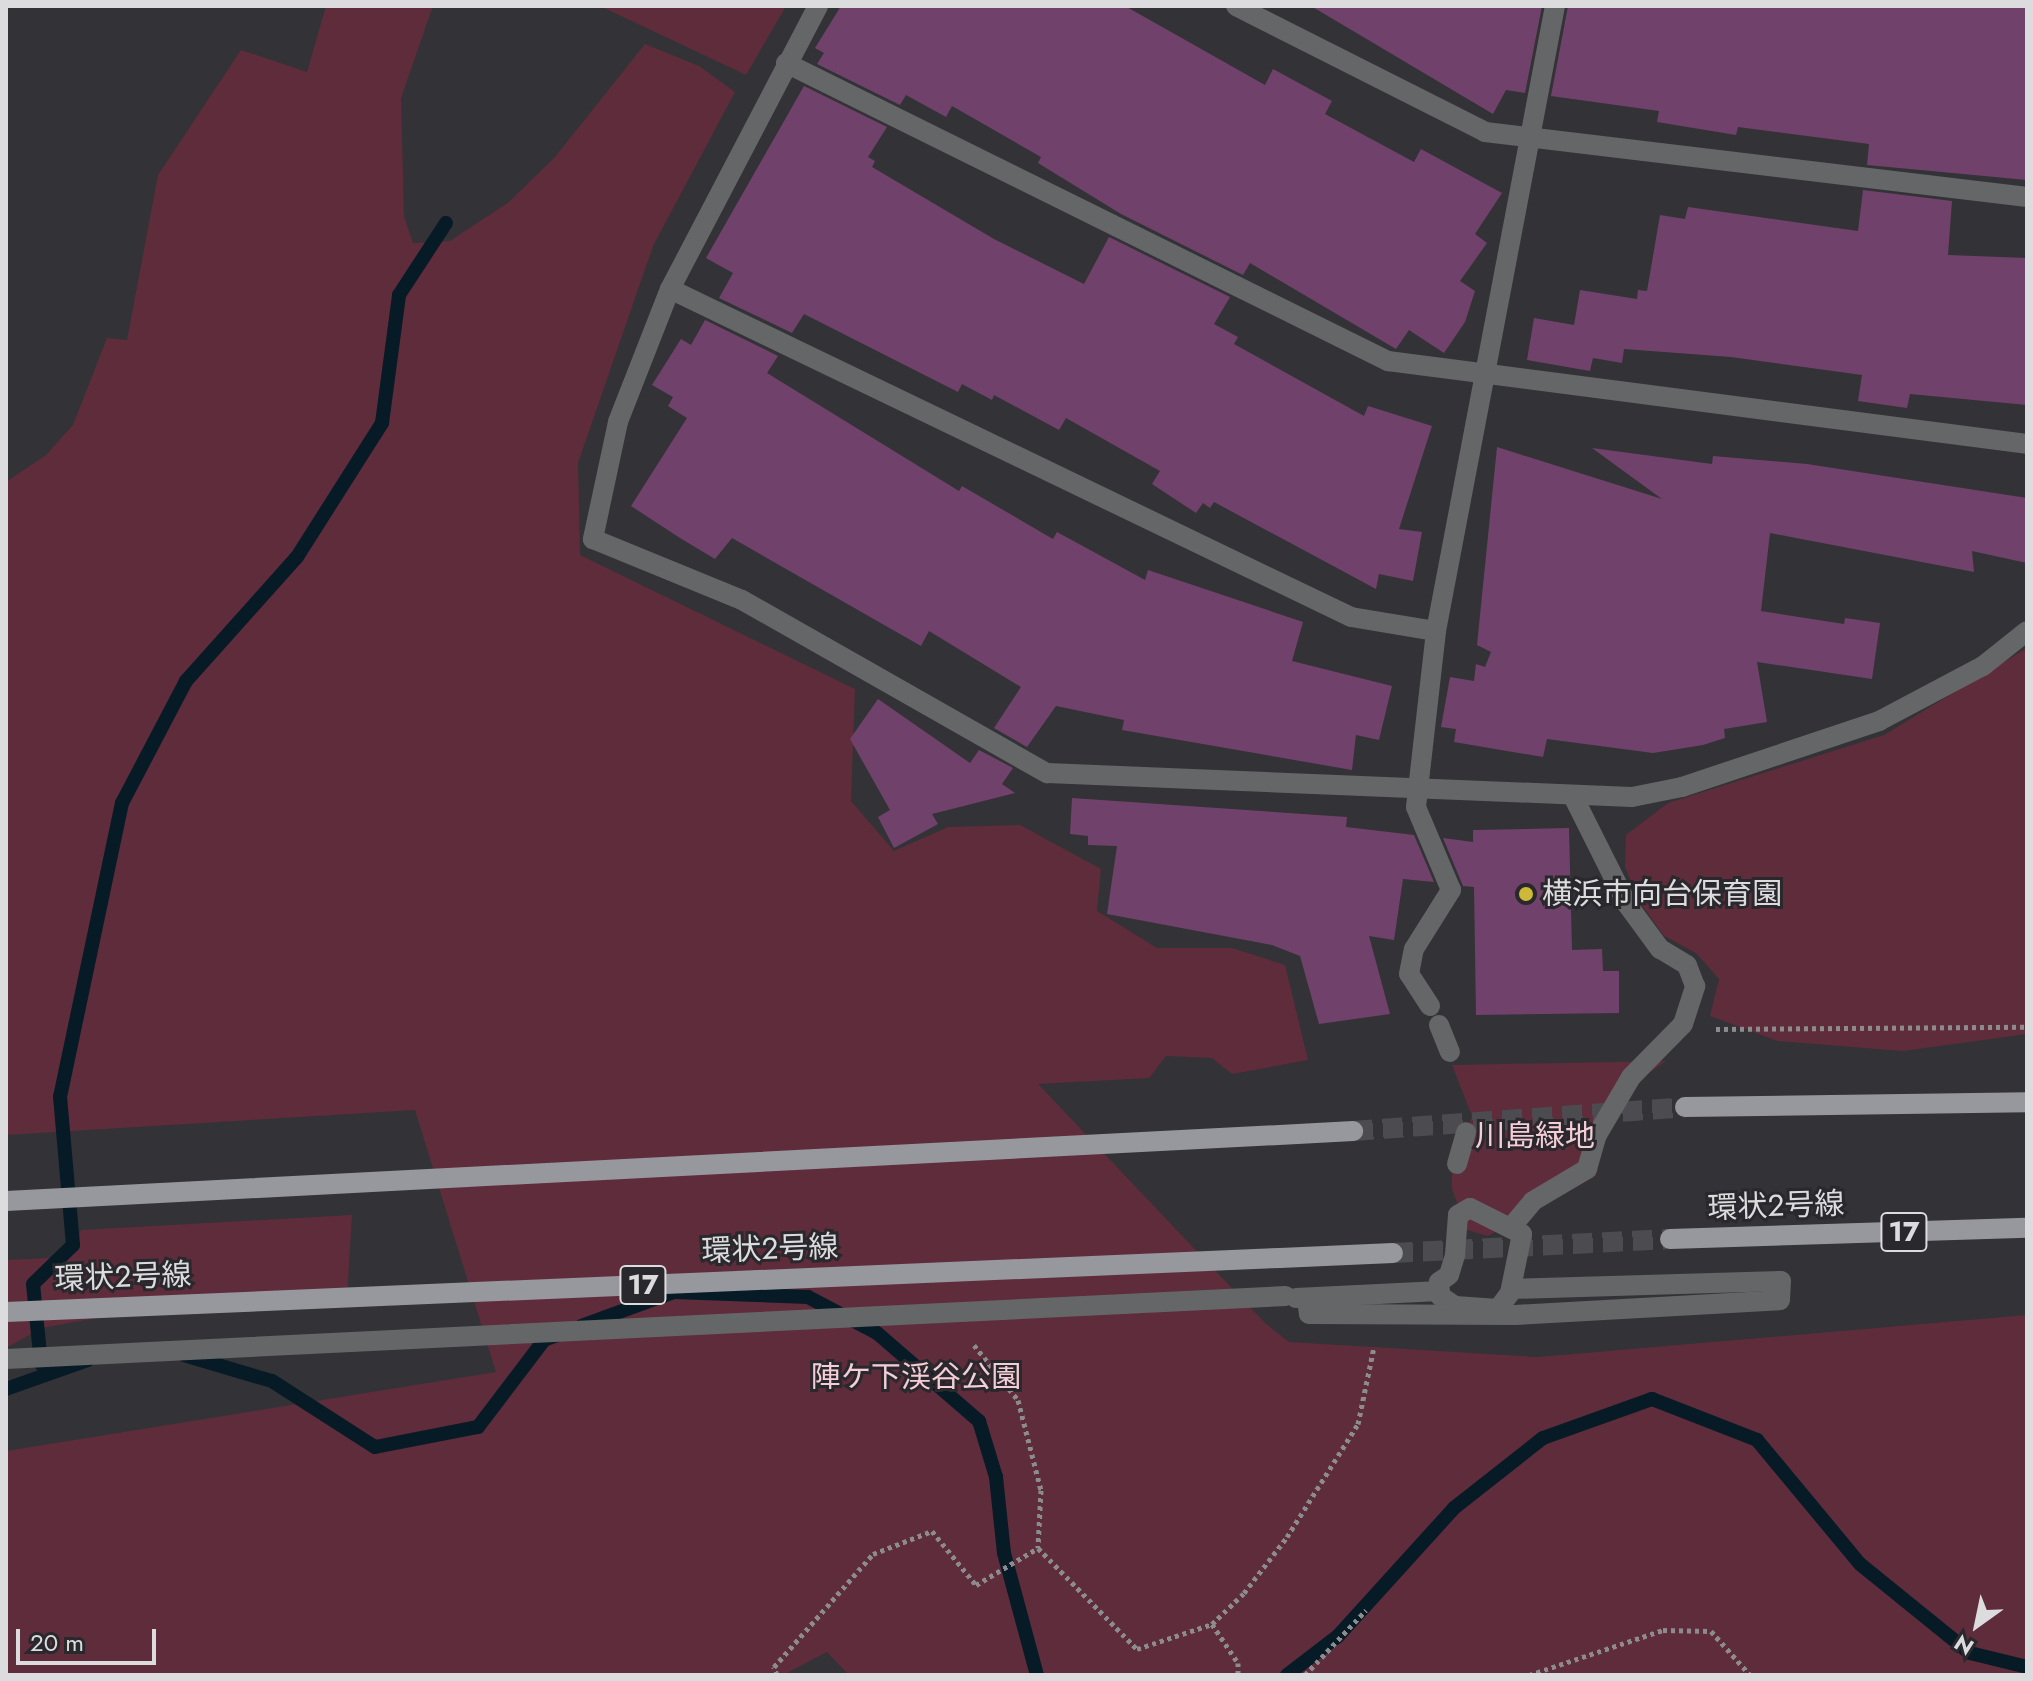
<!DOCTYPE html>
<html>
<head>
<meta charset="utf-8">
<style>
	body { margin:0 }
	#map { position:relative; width:2033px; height:1681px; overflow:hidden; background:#333236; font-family:Jost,"Noto Sans JP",sans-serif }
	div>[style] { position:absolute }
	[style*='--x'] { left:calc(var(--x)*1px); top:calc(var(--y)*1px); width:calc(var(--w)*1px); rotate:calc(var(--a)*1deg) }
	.green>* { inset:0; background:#5f2c3b }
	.stream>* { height:14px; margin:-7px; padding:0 7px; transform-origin:7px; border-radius:7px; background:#071b26 }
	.building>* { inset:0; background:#70426b }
	.major-tunnel>* { height:20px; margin-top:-10px; transform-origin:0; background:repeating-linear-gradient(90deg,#4c4b4f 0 20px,transparent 0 30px) }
	.path>* { height:5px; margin-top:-2.5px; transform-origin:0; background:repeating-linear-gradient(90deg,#8c8b8e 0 4px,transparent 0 8px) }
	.minor>* { height:20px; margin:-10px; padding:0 10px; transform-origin:10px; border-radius:10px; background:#656668 }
	.major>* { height:20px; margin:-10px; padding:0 10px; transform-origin:10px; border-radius:10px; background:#96989d }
	.minor-bridge>* { height:20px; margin:-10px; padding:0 10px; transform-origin:10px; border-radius:10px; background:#656668 }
	.major-bridge>* { height:20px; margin:-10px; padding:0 10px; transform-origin:10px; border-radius:10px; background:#96989d }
	.dots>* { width:22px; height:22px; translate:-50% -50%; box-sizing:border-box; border:4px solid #29282c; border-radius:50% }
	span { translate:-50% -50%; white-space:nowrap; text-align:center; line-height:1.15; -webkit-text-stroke:6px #29282c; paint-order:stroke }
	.shield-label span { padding:2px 6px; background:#29282c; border:2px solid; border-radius:6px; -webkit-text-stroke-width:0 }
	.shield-label { font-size:28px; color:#dcdbde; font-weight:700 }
	.poi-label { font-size:30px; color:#dcdbde }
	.left { translate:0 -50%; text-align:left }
	.park-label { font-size:30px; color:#f5cdd6 }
	.street-label { font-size:30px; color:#dcdbde }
	.frame { position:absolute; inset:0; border:8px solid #dcdbde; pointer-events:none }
	.north { position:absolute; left:1937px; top:1585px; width:80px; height:80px; -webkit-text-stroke:6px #29282c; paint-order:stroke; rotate:213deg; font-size:22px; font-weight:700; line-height:32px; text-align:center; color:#dcdbde }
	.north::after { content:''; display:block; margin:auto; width:28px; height:36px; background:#dcdbde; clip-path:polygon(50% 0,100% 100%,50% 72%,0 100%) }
	.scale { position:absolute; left:16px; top:1629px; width:140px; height:36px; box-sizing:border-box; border:4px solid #dcdbde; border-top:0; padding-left:10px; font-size:24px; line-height:28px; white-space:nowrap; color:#dcdbde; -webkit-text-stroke:6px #29282c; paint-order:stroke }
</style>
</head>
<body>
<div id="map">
	<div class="green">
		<i style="clip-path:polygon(326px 6px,433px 6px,401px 98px,404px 216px,413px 243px,450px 241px,509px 202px,555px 157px,645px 44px,699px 66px,735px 92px,653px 246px,578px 463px,580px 555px,855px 689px,851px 801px,894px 851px,948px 827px,1020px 825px,1101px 869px,1097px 911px,1157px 948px,1232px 948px,1285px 965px,1308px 1060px,1232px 1074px,1212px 1058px,1166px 1056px,1149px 1078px,1038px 1084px,1265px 1323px,1289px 1342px,1538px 1357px,2027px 1315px,2027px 1675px,849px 1675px,827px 1652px,783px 1675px,6px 1675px,6px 1451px,496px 1372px,415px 1110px,6px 1135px,6px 482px,46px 455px,73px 425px,107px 338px,127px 340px,158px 175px,241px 50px,307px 72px)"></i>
		<i style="clip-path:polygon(600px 6px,786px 6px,746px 75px)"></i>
		<i style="clip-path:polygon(2027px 648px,2027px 1034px,1903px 1051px,1778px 1041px,1710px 1016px,1719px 979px,1696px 953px,1664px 936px,1641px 904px,1625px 867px,1626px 835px,1668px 803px,1884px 735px)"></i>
		<i style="clip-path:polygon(1666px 1061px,1633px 1084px,1600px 1137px,1596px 1176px,1488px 1236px,1467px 1230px,1452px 1189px,1452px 1172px,1472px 1116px,1452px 1065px)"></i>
		<i style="clip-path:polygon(352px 1215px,347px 1298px,129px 1312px,42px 1328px,40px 1285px,73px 1252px,81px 1230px)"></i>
		<i style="clip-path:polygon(51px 1258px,29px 1282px,33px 1333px,6px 1348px,6px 1260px)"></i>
	</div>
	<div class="stream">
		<i style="--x:581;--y:1326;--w:99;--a:-20.1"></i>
		<i style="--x:674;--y:1292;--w:134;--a:2.1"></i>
		<i style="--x:808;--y:1297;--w:78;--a:27.6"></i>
		<i style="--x:877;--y:1333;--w:135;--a:40.8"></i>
		<i style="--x:979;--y:1421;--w:59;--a:73.1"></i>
		<i style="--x:996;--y:1477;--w:76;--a:84"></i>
		<i style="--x:1004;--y:1553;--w:126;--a:74.9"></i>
		<i style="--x:184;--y:1355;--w:92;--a:16.5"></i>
		<i style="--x:272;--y:1381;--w:122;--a:32.7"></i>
		<i style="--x:375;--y:1447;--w:105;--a:-11"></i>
		<i style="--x:478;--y:1427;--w:109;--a:-52.8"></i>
		<i style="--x:544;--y:1340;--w:14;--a:-21"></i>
		<i style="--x:41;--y:1364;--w:80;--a:-95.7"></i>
		<i style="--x:33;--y:1284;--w:56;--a:-44.3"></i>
		<i style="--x:73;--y:1245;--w:149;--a:-95"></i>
		<i style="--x:60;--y:1097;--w:300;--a:-78.1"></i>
		<i style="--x:122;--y:803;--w:138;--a:-62.3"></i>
		<i style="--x:186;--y:681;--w:166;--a:-48.2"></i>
		<i style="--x:297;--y:557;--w:159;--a:-57.6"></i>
		<i style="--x:382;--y:423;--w:129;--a:-82.4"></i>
		<i style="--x:399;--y:295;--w:86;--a:-56.9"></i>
		<i style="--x:6;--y:1389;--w:87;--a:-19.5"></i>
		<i style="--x:1287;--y:1675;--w:64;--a:-37.4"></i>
		<i style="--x:1338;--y:1636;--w:173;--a:-47.8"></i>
		<i style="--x:1454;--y:1508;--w:113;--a:-38.2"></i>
		<i style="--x:1543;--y:1438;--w:116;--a:-19.7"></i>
		<i style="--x:1652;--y:1399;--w:113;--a:21.3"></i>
		<i style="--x:1757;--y:1440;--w:161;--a:50.3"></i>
		<i style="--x:1860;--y:1564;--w:141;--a:39"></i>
		<i style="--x:1970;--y:1653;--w:59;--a:13.8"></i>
	</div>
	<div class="building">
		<i style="clip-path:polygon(841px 6px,1125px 6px,1265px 85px,1273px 69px,1332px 101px,1325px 114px,1414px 162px,1421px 149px,1502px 193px,1475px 234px,1487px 243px,1460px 281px,1475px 291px,1465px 322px,1444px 353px,1409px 330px,1396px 349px,1250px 263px,1243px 275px,1121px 214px,1038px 163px,1041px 157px,952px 106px,946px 117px,906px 95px,900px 105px,817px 64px,824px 53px,815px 48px)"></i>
		<i style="clip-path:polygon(1311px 6px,1542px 6px,1525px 93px,1506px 90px,1493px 114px)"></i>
		<i style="clip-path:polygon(1568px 6px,2027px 6px,2027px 180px,1867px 165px,1869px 144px,1738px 127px,1736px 135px,1657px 122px,1659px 111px,1551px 96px)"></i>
		<i style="clip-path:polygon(804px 86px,887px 127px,868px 157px,875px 161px,872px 167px,994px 239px,1084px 284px,1109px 237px,1230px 297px,1214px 324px,1238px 337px,1234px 344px,1364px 416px,1368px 406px,1432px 426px,1399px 529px,1422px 532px,1413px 581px,1379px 574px,1376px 589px,1214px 502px,1210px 508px,1203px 503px,1196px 513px,1152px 484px,1160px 471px,1066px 418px,1059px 430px,994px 395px,992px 400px,962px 384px,958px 392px,804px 314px,792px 333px,719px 298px,733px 273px,706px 258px)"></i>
		<i style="clip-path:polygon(1863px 190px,1952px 201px,1948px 255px,2027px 258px,2027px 405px,1910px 394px,1907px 408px,1858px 401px,1862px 375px,1731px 357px,1624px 349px,1622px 363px,1593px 358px,1590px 371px,1527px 360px,1534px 318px,1574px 325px,1580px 290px,1637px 299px,1638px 290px,1647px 291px,1660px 215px,1685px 219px,1688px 207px,1858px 231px)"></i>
		<i style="clip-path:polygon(705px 320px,778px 356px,767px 373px,959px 491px,962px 486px,1053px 539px,1057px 532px,1145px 580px,1148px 570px,1303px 622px,1292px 661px,1392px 686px,1379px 740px,1356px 735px,1352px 770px,1122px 730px,1124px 720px,1056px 706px,1027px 747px,994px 728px,1021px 687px,929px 631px,921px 646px,732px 538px,715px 559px,680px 538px,631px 506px,687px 418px,668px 406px,673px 397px,652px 385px,681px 339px,691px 345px)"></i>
		<i style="clip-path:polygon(1497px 447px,1662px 499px,1592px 448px,1712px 464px,1713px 456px,1807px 464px,2027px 498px,2027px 563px,1972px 551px,1974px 572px,1770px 533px,1761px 611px,1844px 624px,1845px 618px,1880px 623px,1872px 679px,1757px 662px,1767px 722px,1724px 729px,1725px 738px,1703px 745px,1653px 753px,1547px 739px,1543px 757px,1454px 742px,1456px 729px,1441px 727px,1450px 677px,1474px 681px,1476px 664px,1485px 667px,1491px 652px,1477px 645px)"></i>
		<i style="clip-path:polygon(878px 699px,970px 763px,979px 750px,1013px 768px,1002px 784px,1015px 793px,932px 814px,938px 824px,894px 848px,878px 817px,890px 810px,850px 739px)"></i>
		<i style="clip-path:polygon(1072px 798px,1347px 817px,1346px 827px,1414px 835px,1434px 882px,1403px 879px,1394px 940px,1369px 936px,1390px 1014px,1319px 1024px,1300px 956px,1272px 945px,1107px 914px,1117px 846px,1088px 845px,1088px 836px,1070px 834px)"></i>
		<i style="clip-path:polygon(1569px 828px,1572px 950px,1602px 949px,1603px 971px,1619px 971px,1619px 1013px,1476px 1015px,1474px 887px,1463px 886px,1443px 838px,1473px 842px,1473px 830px)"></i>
	</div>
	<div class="major-tunnel">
		<i style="--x:1353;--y:1131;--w:333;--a:-4.1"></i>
		<i style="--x:1393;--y:1253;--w:277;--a:-2.9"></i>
	</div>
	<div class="path">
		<i style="--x:1716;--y:1029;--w:311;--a:-0.4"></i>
		<i style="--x:974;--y:1345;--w:70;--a:51.3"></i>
		<i style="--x:1018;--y:1400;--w:93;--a:75.7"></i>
		<i style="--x:1041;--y:1490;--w:58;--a:93"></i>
		<i style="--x:1038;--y:1548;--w:141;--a:45.6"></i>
		<i style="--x:1137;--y:1649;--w:79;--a:-18.4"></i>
		<i style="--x:1212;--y:1624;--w:45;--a:-44.1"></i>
		<i style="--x:1244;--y:1593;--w:71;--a:-52.5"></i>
		<i style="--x:1287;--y:1537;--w:133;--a:-57.9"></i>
		<i style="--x:1358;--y:1424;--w:79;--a:-78.3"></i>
		<i style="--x:1212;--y:1624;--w:47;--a:56.3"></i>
		<i style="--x:1238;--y:1663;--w:12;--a:90"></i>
		<i style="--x:777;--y:1675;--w:9;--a:-111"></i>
		<i style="--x:774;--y:1667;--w:150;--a:-48.8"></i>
		<i style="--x:873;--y:1554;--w:63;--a:-21.3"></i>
		<i style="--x:932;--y:1531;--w:70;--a:50.8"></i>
		<i style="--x:976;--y:1585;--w:72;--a:-30.8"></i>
		<i style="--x:1305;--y:1675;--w:89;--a:-46.8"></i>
		<i style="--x:1529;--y:1675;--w:141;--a:-18.6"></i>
		<i style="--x:1663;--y:1630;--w:48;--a:1.2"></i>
		<i style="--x:1711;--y:1631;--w:59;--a:48.4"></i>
	</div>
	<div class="minor">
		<i style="--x:818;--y:6;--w:319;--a:117.6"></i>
		<i style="--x:670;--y:289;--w:143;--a:111.4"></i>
		<i style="--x:618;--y:422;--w:120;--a:102.1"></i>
		<i style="--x:593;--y:539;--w:161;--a:22.3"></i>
		<i style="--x:742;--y:600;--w:351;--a:29.6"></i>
		<i style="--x:1047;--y:773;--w:585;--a:2.35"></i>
		<i style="--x:1632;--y:797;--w:51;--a:-11.3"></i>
		<i style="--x:1682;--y:787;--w:208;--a:-18.5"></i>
		<i style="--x:1879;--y:721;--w:118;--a:-27.9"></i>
		<i style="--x:1983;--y:666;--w:56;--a:-38.5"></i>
		<i style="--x:1236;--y:6;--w:279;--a:26.8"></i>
		<i style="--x:1485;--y:132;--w:546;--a:6.84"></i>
		<i style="--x:786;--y:63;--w:672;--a:26.34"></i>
		<i style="--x:1388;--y:361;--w:644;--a:7.4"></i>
		<i style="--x:670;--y:289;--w:756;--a:25.72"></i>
		<i style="--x:1351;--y:617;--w:86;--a:9.4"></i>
		<i style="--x:1430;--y:1006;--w:38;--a:-123"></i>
		<i style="--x:1409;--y:974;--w:25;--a:-79"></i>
		<i style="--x:1414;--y:949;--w:70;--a:-57.9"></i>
		<i style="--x:1451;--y:890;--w:90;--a:-112.9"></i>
		<i style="--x:1416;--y:807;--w:177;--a:-83.5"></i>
		<i style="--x:1436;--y:631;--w:636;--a:-79.22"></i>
		<i style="--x:1439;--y:1025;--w:29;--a:68"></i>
		<i style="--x:1457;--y:1164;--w:33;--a:-74"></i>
		<i style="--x:1470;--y:1208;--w:58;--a:26.6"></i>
		<i style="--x:1522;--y:1234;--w:60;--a:101.5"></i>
		<i style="--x:1510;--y:1293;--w:20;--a:127"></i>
		<i style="--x:1498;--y:1309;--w:43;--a:-176"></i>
		<i style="--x:1455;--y:1306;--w:18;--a:-146"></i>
		<i style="--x:1440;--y:1296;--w:14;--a:-94"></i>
		<i style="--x:1439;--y:1282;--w:12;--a:-35"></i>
		<i style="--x:1449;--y:1275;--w:21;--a:-73"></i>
		<i style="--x:1455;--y:1255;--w:40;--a:-85.7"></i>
		<i style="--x:1458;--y:1215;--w:14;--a:-30"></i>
		<i style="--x:1513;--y:1225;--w:31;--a:-50"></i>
		<i style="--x:1533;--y:1201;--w:63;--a:-30.7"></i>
		<i style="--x:1587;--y:1169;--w:35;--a:-74"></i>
		<i style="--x:1597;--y:1135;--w:67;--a:-59.6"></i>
		<i style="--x:1631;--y:1077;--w:74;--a:-45.5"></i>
		<i style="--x:1683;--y:1024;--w:40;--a:-72"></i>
		<i style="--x:1695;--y:986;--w:22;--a:-111"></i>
		<i style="--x:1687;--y:965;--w:31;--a:-149"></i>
		<i style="--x:1660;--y:949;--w:56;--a:-126.3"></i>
		<i style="--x:1627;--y:904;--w:121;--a:-116.6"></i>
		<i style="--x:1296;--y:1298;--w:144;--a:-2.8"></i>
		<i style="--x:1307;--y:1300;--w:14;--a:82"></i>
		<i style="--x:1309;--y:1314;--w:206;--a:0.3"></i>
		<i style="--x:1515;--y:1315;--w:265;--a:-3.2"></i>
		<i style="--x:1780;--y:1300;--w:19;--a:-87"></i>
		<i style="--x:1781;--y:1281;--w:270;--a:178.3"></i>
	</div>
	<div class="major">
		<i style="--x:1685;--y:1107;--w:342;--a:-0.8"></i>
		<i style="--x:6;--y:1201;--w:1349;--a:-2.97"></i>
		<i style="--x:1670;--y:1239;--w:357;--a:-1.8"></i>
		<i style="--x:1280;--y:1258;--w:113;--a:-2.5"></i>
	</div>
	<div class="minor-bridge">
		<i style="--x:6;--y:1359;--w:1281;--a:-2.82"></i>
	</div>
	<div class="major-bridge">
		<i style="--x:6;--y:1312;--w:1275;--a:-2.43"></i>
	</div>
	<div class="dots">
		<i style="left:1526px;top:894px;background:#ceb837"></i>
	</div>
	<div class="shield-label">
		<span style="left:1904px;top:1232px">17</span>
		<span style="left:643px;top:1285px">17</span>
	</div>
	<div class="poi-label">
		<span class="left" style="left:1542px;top:894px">横浜市向台保育園</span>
	</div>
	<div class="park-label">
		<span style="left:1535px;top:1136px">川島緑地</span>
		<span style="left:916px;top:1377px">陣ケ下渓谷公園</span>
	</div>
	<div class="street-label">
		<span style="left:1776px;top:1206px;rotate:-2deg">環状2号線</span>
		<span style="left:770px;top:1249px;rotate:-2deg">環状2号線</span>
		<span style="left:123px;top:1277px;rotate:-2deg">環状2号線</span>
	</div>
	<div class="frame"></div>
	<div class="north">N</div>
	<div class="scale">20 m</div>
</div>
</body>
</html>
